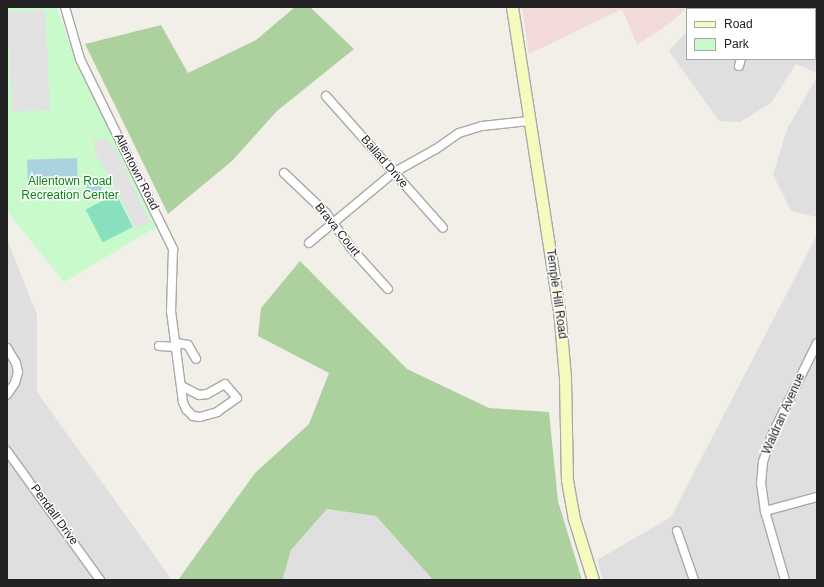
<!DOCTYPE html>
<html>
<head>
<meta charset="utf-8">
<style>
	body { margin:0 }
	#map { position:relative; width:824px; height:587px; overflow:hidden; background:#f2efe9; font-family:Helvetica,sans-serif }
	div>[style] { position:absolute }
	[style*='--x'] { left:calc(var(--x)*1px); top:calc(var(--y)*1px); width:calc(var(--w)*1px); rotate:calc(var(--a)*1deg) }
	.residential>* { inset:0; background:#e0dfdf }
	.commercial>* { inset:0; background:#f2dad9 }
	.forest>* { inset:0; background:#add19e }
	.park>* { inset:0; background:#c8facc }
	.pitch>* { inset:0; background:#88e0be; transform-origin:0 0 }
	.parking>* { inset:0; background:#e2e2e2; transform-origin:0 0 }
	.water>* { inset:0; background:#aad3df; transform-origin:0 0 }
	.round { border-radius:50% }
	.roads { filter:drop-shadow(1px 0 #a9a9a9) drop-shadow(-1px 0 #a9a9a9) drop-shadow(0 1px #a9a9a9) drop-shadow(0 -1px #a9a9a9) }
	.minor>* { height:8px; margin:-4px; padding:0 4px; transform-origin:4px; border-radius:4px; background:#fff }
	.secondary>* { height:11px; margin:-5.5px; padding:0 5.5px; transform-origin:5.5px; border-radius:5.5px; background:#f7fabf }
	span { translate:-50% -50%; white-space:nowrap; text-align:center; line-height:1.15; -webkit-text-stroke:3px #fff; paint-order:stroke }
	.street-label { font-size:12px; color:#222 }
	.park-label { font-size:12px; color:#0c8416 }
	.frame { position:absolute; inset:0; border:8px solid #222; pointer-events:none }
	.legend { position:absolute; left:686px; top:8px; width:130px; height:52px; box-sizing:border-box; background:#fff; border:1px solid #a7a7a7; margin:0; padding:5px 7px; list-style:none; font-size:12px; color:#222 }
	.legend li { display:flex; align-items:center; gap:8px; height:20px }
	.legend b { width:20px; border:1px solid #a7a7a7 }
</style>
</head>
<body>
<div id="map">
	<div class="residential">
		<i style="clip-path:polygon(710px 7px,817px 7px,817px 73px,796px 64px,771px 103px,740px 122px,719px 121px,669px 51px,687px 31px,687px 59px,815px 59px,815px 9px,708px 9px)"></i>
		<i style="clip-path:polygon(817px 77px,817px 217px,791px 211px,773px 175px,787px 129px)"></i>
		<i style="clip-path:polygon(817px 235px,817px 580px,603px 580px,597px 560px,671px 517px)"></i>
		<i style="clip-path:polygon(7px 239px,37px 315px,37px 392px,172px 580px,7px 580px)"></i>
		<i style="clip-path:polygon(327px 509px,375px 515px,433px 580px,285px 580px,283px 578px,291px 550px)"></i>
	</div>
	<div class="commercial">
		<i style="clip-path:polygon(522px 7px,687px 7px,672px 22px,637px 45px,622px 9px,529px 54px)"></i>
	</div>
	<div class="forest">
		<i style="clip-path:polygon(295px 7px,310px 7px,354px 49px,277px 111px,232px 161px,168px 214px,85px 44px,161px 25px,188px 73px,256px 40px)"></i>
		<i style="clip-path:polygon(300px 261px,407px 369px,489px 408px,549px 412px,558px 501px,582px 580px,433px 580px,376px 516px,327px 509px,291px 550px,283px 578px,285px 580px,178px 580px,255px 473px,309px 424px,329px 373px,258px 336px,261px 308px)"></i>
	</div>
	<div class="park">
		<i style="clip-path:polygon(57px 7px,73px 54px,158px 226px,64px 282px,7px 211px,7px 8px)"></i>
	</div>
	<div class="pitch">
		<i style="left:116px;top:194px;width:37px;height:34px;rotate:63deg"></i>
	</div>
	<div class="parking">
		<i style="left:45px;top:10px;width:100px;height:38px;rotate:87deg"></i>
		<i style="clip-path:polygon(106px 139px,114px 146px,150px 222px,136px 229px,96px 154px,93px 140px)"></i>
	</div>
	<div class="water">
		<i style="left:77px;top:158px;width:23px;height:50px;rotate:88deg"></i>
		<i class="round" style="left:86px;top:179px;width:16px;height:16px"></i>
	</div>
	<div class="roads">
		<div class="minor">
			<i style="--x:65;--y:7;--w:54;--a:73.9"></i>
			<i style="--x:80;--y:59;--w:212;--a:63.9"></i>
			<i style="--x:173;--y:249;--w:62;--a:91.8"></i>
			<i style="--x:171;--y:311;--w:92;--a:82.5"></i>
			<i style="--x:183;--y:402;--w:8;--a:67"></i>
			<i style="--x:186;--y:409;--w:10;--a:45"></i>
			<i style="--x:193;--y:416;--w:7;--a:8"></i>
			<i style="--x:200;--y:417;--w:18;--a:-16"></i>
			<i style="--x:217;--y:412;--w:24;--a:-35"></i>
			<i style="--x:237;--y:398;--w:18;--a:-131"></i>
			<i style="--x:225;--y:384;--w:21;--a:151"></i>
			<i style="--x:207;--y:394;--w:8;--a:173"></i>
			<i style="--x:199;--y:395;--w:20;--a:-153"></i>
			<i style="--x:779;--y:9;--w:3;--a:-45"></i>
			<i style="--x:739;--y:66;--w:7;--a:-74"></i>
			<i style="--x:326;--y:96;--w:176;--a:48.4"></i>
			<i style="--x:284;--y:173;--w:58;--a:43.6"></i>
			<i style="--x:326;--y:213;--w:43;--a:54.5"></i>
			<i style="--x:351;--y:248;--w:55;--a:47.9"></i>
			<i style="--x:309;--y:243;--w:109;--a:-39.8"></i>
			<i style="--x:393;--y:173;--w:49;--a:-29.2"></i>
			<i style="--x:436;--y:149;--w:28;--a:-35"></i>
			<i style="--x:459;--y:133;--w:24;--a:-17"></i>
			<i style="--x:482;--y:126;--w:47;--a:-6.1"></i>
			<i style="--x:177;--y:343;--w:11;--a:10"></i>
			<i style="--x:188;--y:345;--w:16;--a:60"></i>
			<i style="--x:159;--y:346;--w:18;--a:3"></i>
			<i style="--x:7;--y:348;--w:17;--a:59"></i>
			<i style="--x:16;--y:363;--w:9;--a:77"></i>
			<i style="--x:18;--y:372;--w:11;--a:105"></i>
			<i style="--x:15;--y:383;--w:14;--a:124"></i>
			<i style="--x:7;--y:451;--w:159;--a:54.2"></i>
			<i style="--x:765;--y:511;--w:54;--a:-15.1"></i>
			<i style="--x:677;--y:531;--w:52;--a:70.9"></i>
			<i style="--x:785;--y:580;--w:72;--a:-106.2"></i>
			<i style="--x:765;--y:511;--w:27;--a:-98"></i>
			<i style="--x:761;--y:484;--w:22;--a:-85"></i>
			<i style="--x:763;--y:462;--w:28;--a:-72"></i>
			<i style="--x:772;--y:435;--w:102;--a:-63.9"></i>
		</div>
		<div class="secondary">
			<i style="--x:512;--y:7;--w:306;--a:81.2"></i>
			<i style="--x:559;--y:309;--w:69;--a:85"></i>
			<i style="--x:565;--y:378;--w:102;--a:88.9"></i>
			<i style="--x:567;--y:480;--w:40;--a:80"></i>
			<i style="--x:574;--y:519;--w:64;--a:72.7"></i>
		</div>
	</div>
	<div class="street-label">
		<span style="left:384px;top:162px;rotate:49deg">Ballad Drive</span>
		<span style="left:136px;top:172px;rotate:63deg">Allentown Road</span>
		<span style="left:337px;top:230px;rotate:51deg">Brava Court</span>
		<span style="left:556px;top:294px;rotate:82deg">Temple Hill Road</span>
		<span style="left:784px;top:414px;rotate:-66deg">Waldran Avenue</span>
		<span style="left:54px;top:515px;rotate:54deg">Pendall Drive</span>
	</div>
	<div class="park-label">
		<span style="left:70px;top:189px">Allentown Road<br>Recreation Center</span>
	</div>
	<div class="frame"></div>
	<ul class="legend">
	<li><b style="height:5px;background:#f7fabf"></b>Road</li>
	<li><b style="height:11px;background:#c8facc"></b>Park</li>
	</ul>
</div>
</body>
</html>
